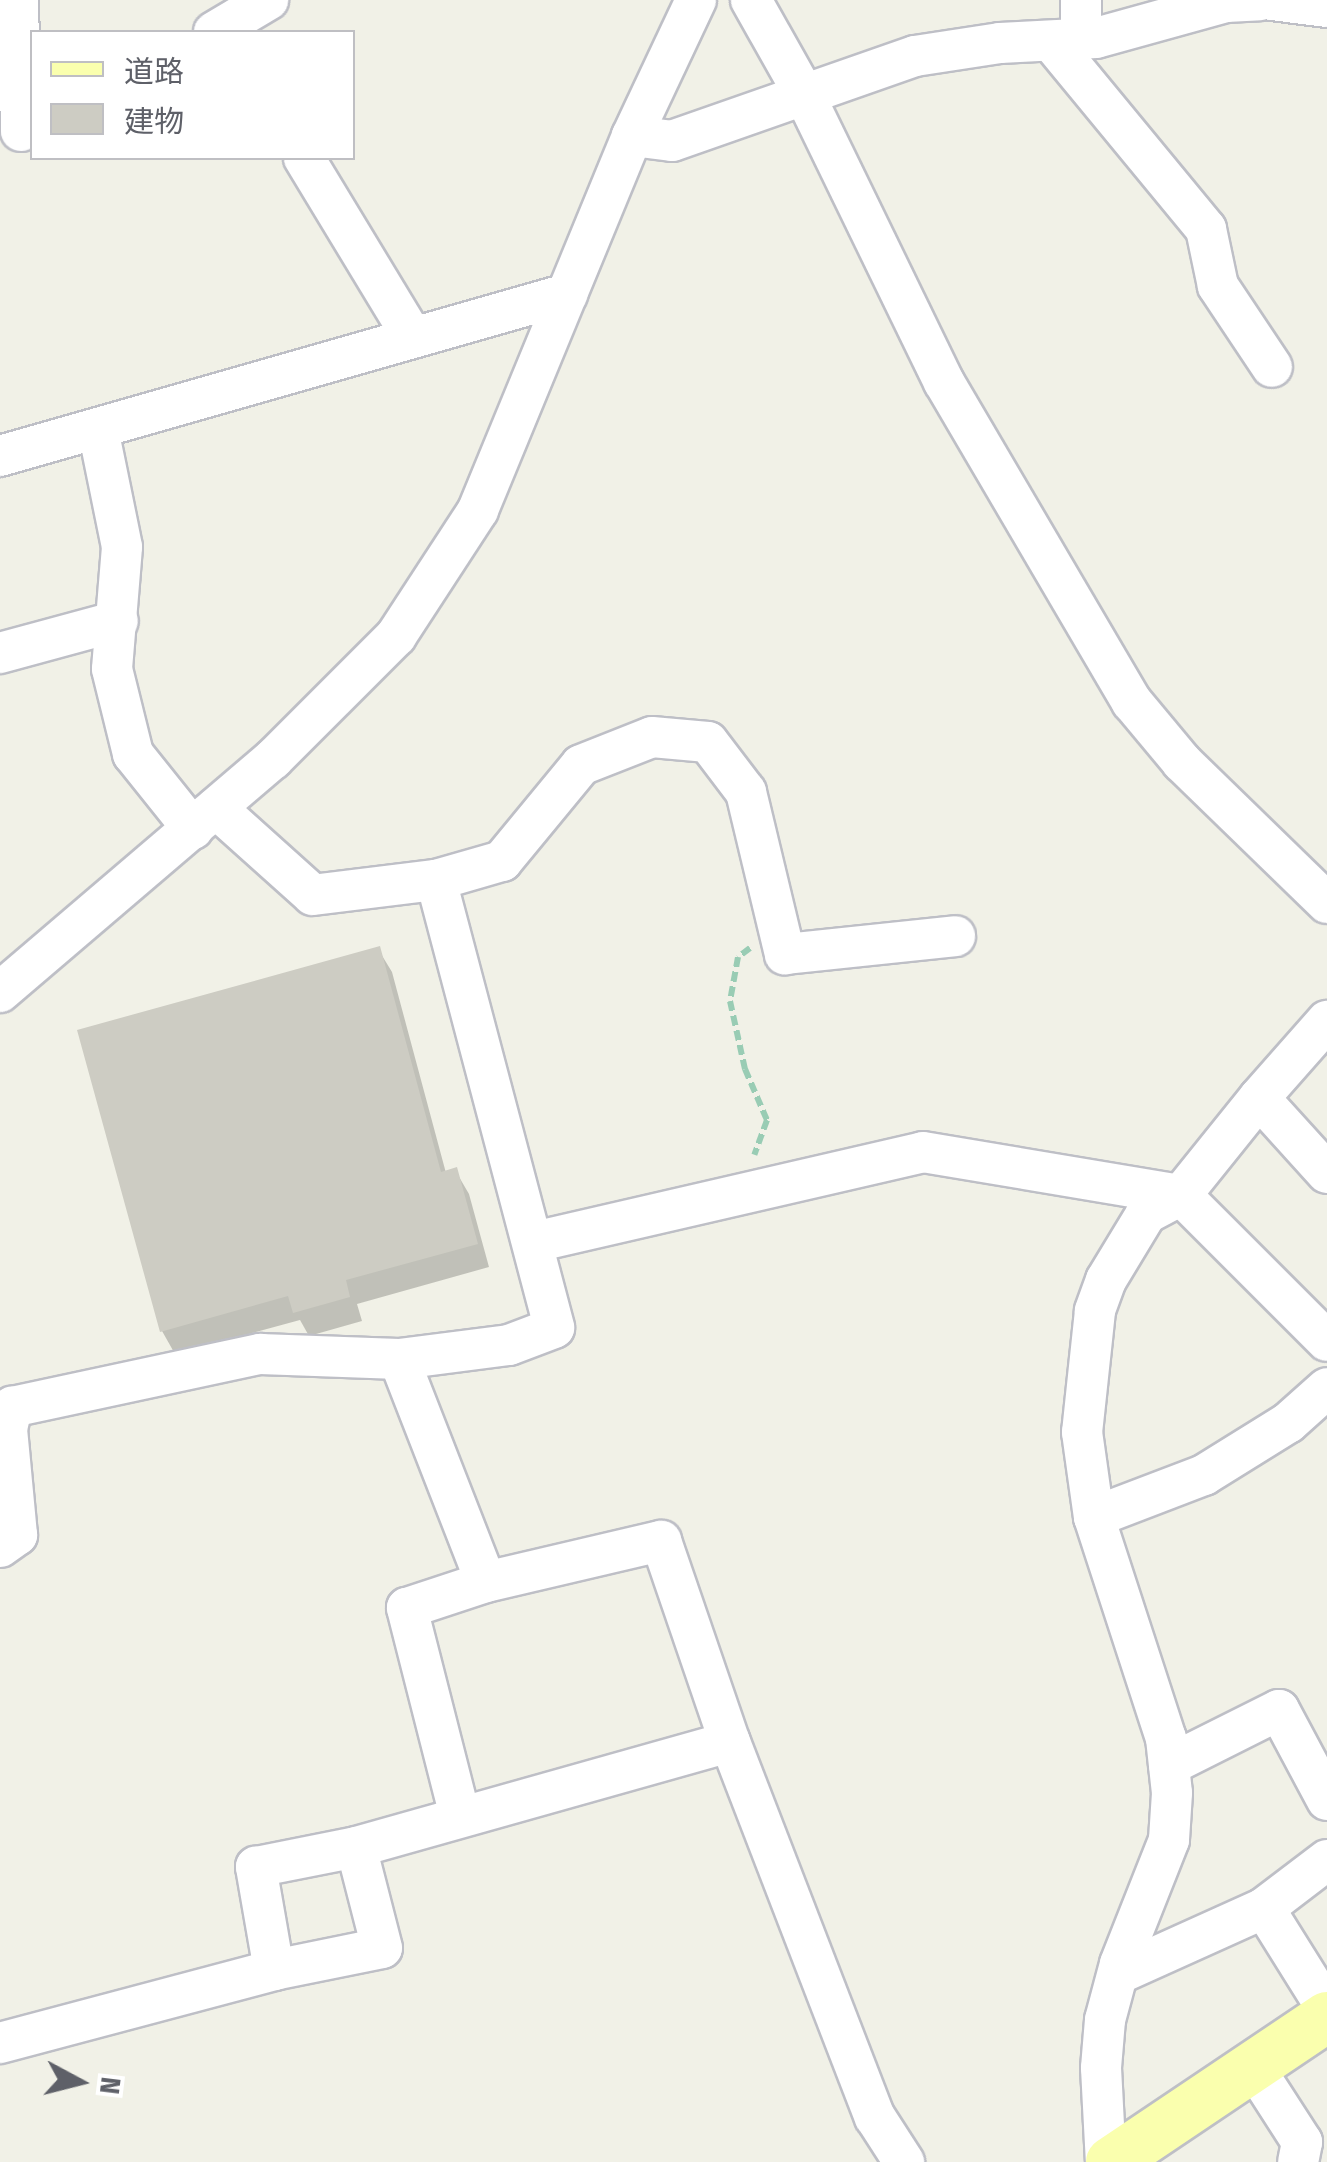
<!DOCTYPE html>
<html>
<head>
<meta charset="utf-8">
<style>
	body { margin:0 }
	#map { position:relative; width:1327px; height:2162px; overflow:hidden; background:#f1f1e7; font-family:"Fira Sans Condensed","Noto Sans JP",sans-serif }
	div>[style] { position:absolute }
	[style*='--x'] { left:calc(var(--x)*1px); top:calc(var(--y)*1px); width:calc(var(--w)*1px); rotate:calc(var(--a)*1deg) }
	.shadow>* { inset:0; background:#0003 }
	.building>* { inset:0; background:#cdccc3 }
	.path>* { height:6px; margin-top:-3px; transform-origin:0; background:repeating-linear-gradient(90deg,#99ccb4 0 10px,transparent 0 15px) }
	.roads { filter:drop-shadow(2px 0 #bebfc6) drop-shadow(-2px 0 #bebfc6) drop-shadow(0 2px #bebfc6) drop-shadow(0 -2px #bebfc6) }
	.minor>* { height:40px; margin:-20px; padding:0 20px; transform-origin:20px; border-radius:20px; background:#fff }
	.major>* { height:50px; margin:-25px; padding:0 25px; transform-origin:25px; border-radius:25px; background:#faffae }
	span { translate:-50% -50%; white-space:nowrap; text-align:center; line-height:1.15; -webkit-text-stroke:8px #fff; paint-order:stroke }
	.legend { position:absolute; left:30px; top:30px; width:325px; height:130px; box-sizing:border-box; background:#fff; border:2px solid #bfbfc3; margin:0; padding:12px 18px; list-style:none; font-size:30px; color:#5e6068 }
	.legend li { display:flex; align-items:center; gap:20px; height:50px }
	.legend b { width:50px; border:2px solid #bfbfc3 }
	.north { position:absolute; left:30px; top:2032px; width:100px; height:100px; -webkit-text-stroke:8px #fff; paint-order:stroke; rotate:97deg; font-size:28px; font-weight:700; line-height:40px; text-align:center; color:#5e6068 }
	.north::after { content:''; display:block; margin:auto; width:35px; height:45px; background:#5e6068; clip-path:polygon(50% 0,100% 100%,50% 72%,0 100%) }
</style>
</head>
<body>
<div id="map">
	<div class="shadow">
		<i style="clip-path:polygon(378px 949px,392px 972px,446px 1173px,455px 1170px,469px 1194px,489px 1267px,357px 1304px,362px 1321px,309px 1336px,300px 1320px,175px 1354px,162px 1331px)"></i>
	</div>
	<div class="building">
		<i style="clip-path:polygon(380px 946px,441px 1172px,457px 1167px,478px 1244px,346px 1280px,350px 1297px,293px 1313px,288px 1296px,160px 1332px,77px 1030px)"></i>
	</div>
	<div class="path">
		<i style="--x:750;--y:948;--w:15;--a:143"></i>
		<i style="--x:738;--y:957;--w:45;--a:100.3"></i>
		<i style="--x:730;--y:1001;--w:70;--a:77.6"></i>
		<i style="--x:745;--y:1069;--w:56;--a:66.7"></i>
		<i style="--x:767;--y:1120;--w:37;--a:110"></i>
	</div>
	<div class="roads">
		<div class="minor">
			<i style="--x:18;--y:0;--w:131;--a:88.7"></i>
			<i style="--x:751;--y:0;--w:108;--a:60.6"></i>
			<i style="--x:804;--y:94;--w:320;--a:64.1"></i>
			<i style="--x:944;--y:382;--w:371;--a:59.6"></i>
			<i style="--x:1132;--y:702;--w:78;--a:50.2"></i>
			<i style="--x:1182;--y:762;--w:202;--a:44.2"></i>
			<i style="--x:1272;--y:0;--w:55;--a:7.3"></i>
			<i style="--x:214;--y:32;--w:63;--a:-30.7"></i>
			<i style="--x:1081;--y:39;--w:39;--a:-90"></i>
			<i style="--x:1051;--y:41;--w:244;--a:50.5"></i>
			<i style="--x:1206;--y:229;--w:58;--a:78.1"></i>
			<i style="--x:1218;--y:286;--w:97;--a:56.3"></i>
			<i style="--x:632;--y:136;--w:40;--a:7.1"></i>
			<i style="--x:672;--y:141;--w:257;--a:-19.3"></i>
			<i style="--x:915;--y:56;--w:86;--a:-8.7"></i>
			<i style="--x:1000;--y:43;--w:96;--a:-3"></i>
			<i style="--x:1096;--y:38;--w:135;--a:-15.5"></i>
			<i style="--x:1226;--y:2;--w:34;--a:-3"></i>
			<i style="--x:304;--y:158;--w:210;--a:58.8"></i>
			<i style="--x:98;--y:429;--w:120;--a:78.5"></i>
			<i style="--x:122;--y:547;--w:122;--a:94.7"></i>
			<i style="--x:112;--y:669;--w:88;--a:76.1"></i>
			<i style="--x:133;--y:754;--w:96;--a:51.3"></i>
			<i style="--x:0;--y:456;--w:590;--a:-15.95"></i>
			<i style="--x:0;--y:653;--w:122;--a:-15.2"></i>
			<i style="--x:216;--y:808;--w:130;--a:41.9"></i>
			<i style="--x:313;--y:895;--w:124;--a:-7"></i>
			<i style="--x:436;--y:880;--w:463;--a:75.2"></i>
			<i style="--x:554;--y:1328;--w:48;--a:159.3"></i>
			<i style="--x:509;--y:1345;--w:111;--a:172.7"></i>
			<i style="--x:399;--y:1359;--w:239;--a:68.7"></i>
			<i style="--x:486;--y:1582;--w:180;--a:-13.2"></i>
			<i style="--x:661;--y:1541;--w:213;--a:71.1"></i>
			<i style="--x:730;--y:1742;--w:402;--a:68.9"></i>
			<i style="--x:875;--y:2117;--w:54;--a:57.2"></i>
			<i style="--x:436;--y:880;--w:69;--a:-16.1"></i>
			<i style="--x:502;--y:861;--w:124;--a:-50.5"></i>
			<i style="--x:581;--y:765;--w:76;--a:-21.5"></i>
			<i style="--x:652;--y:737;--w:56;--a:5.1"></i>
			<i style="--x:708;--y:742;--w:63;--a:52.8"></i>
			<i style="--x:746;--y:792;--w:167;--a:76.5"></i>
			<i style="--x:785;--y:954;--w:171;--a:-6"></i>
			<i style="--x:0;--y:992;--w:359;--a:-40.5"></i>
			<i style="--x:273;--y:759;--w:174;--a:-45"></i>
			<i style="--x:396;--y:636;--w:150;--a:-56.9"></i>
			<i style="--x:478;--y:510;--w:404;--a:-67.6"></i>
			<i style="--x:632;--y:136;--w:150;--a:-64.8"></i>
			<i style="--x:1259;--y:1098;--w:103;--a:-48.6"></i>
			<i style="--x:1327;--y:1173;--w:101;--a:-132.2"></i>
			<i style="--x:1259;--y:1098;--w:124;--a:128.8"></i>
			<i style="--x:1181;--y:1195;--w:40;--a:152"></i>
			<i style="--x:1146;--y:1214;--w:77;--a:121.2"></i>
			<i style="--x:1106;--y:1280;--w:33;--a:110"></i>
			<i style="--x:1095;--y:1311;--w:122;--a:96.1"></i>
			<i style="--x:1082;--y:1432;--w:86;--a:82"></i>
			<i style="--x:1094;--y:1517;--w:118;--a:-20.9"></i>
			<i style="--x:1204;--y:1475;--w:99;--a:-31.8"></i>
			<i style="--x:1288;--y:1423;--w:52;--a:-41.9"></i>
			<i style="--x:534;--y:1242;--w:399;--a:-13"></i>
			<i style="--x:923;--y:1152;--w:262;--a:9.5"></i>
			<i style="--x:1181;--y:1195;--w:206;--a:45"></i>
			<i style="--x:1094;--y:1517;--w:232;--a:72"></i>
			<i style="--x:1166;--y:1738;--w:55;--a:83.8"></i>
			<i style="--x:1172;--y:1793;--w:47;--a:93.7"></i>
			<i style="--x:1169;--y:1840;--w:133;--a:111.6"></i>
			<i style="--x:1120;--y:1964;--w:58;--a:105"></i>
			<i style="--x:1105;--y:2020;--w:48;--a:94.8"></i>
			<i style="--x:1101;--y:2068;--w:94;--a:87"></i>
			<i style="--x:0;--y:1547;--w:21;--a:-35"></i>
			<i style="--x:17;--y:1535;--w:106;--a:-95.4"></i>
			<i style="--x:7;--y:1429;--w:23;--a:-77"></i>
			<i style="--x:12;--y:1407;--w:254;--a:-12.1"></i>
			<i style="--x:260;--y:1354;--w:139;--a:2.1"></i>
			<i style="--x:1169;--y:1765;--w:123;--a:-26.6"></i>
			<i style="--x:1279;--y:1710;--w:102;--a:61.9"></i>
			<i style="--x:460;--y:1816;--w:215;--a:-104.3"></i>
			<i style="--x:407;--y:1608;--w:83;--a:-18.2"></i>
			<i style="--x:1264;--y:1908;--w:119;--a:58"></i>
			<i style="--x:274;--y:1970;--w:105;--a:-99.9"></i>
			<i style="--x:256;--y:1867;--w:102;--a:-11.3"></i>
			<i style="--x:1118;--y:1974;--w:160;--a:-24.3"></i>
			<i style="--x:1264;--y:1908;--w:79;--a:-37.3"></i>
			<i style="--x:0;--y:2043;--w:284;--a:-14.9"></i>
			<i style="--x:274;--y:1970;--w:110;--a:-11.5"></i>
			<i style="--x:382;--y:1948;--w:104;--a:-104.4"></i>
			<i style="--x:356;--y:1847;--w:388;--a:-15.7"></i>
			<i style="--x:1255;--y:2069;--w:87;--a:57.2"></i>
			<i style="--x:1302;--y:2142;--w:20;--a:101"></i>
		</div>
		<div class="major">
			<i style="--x:1111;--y:2162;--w:260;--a:-33.9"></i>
		</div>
	</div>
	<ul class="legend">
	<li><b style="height:12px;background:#faffae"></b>道路</li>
	<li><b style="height:28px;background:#cdccc3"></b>建物</li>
	</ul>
	<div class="north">N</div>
</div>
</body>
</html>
